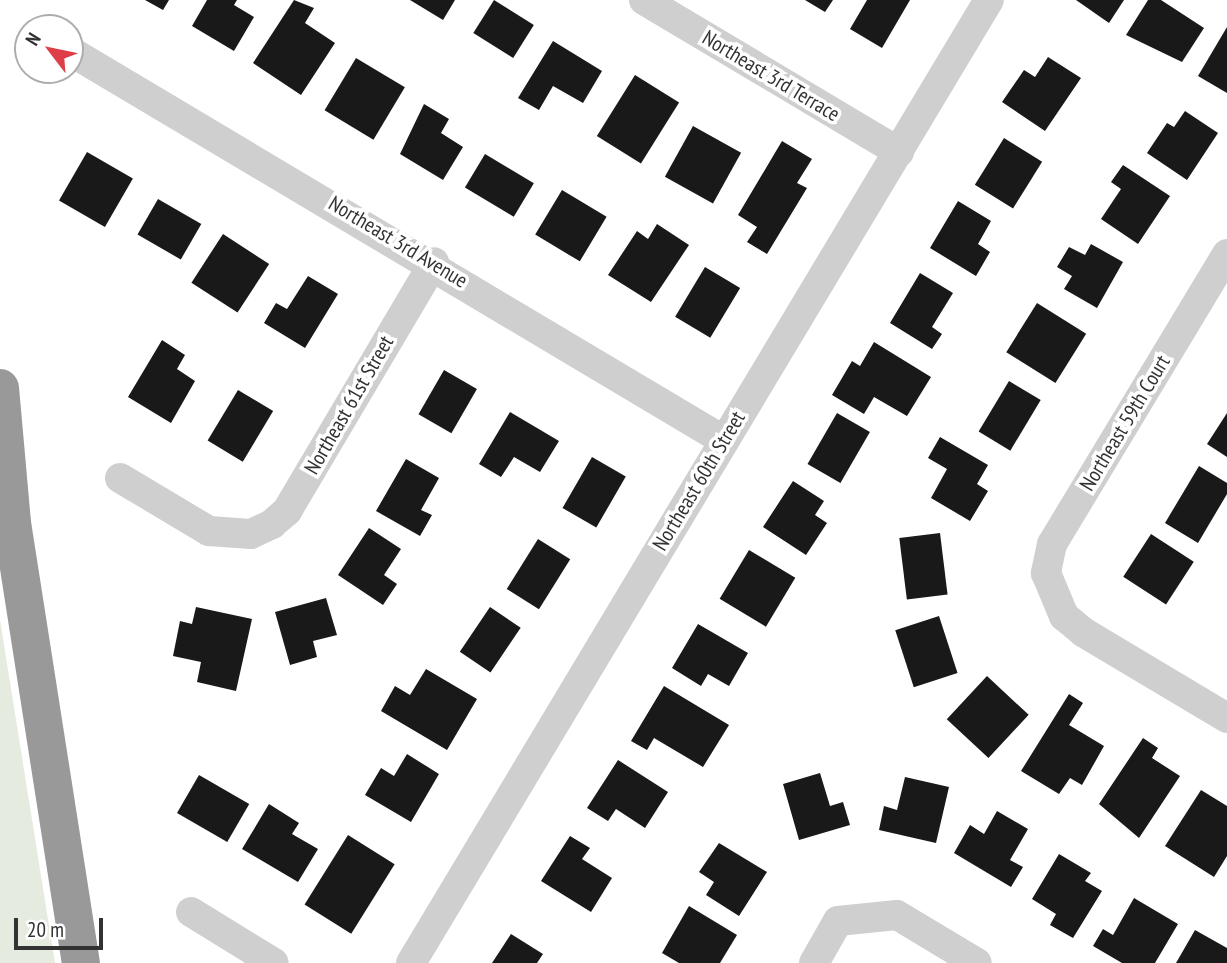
<!DOCTYPE html>
<html>
<head>
<meta charset="utf-8">
<style>
	body { margin:0 }
	#map { position:relative; width:1227px; height:963px; overflow:hidden; background:#fff; font-family:"PT Sans Narrow",sans-serif }
	div>[style] { position:absolute }
	[style*='--x'] { left:calc(var(--x)*1px); top:calc(var(--y)*1px); width:calc(var(--w)*1px); rotate:calc(var(--a)*1deg) }
	.green>* { inset:0; background:#e5ebde }
	.building>* { inset:0; background:#191919; transform-origin:0 0 }
	.street>* { height:30px; margin:-15px; padding:0 15px; transform-origin:15px; border-radius:15px; background:#cfcfcf }
	.highway>* { height:38px; margin:-19px; padding:0 19px; transform-origin:19px; border-radius:19px; background:#999 }
	span { translate:-50% -50%; white-space:nowrap; text-align:center; line-height:1.15; -webkit-text-stroke:7px #fff; paint-order:stroke }
	.street-label { font-size:21px; color:#323232 }
	.north { position:absolute; left:14px; top:14px; width:70px; height:70px; box-sizing:border-box; background:#fff; border:2px solid #adadad; border-radius:50%; rotate:302deg; font-size:19px; font-weight:700; line-height:28px; text-align:center; color:#323232 }
	.north::after { content:''; display:block; margin:auto; width:24px; height:32px; background:#de3e48; clip-path:polygon(50% 0,100% 100%,50% 72%,0 100%) }
	.scale { position:absolute; left:14px; top:918px; width:89px; height:32px; box-sizing:border-box; border:4px solid #323232; border-top:0; padding-left:9px; font-size:21px; line-height:24px; white-space:nowrap; color:#323232; -webkit-text-stroke:5px #fff; paint-order:stroke }
</style>
</head>
<body>
<div id="map">
	<div class="green">
		<i style="clip-path:polygon(0 620px,55px 963px,0 963px)"></i>
	</div>
	<div class="building">
		<i style="clip-path:polygon(145px 0,169px 0,163px 10px)"></i>
		<i style="clip-path:polygon(207px 0,237px 0,234px 5px,254px 17px,234px 51px,192px 26px)"></i>
		<i style="clip-path:polygon(294px 0,314px 8px,305px 23px,335px 43px,301px 95px,253px 63px)"></i>
		<i style="clip-path:polygon(410px 0,455px 0,443px 20px)"></i>
		<i style="left:494px;top:0;width:47px;height:39px;rotate:32deg"></i>
		<i style="clip-path:polygon(805px 0,833px 0,825px 12px)"></i>
		<i style="clip-path:polygon(867px 0,910px 0,882px 48px,850px 29px)"></i>
		<i style="clip-path:polygon(1076px 0,1124px 0,1109px 23px)"></i>
		<i style="clip-path:polygon(1148px 0,1161px 0,1204px 28px,1182px 62px,1126px 35px)"></i>
		<i style="clip-path:polygon(1227px 27px,1227px 93px,1198px 76px)"></i>
		<i style="clip-path:polygon(553px 41px,602px 71px,583px 103px,553px 86px,539px 110px,518px 98px)"></i>
		<i style="clip-path:polygon(1048px 57px,1081px 78px,1045px 131px,1002px 102px,1024px 70px,1035px 77px)"></i>
		<i style="left:356px;top:58px;width:57px;height:61px;rotate:31deg"></i>
		<i style="left:635px;top:75px;width:52px;height:72px;rotate:32deg"></i>
		<i style="clip-path:polygon(424px 104px,449px 119px,441px 133px,463px 147px,443px 180px,400px 154px)"></i>
		<i style="clip-path:polygon(1185px 111px,1218px 133px,1187px 180px,1147px 153px,1167px 123px,1174px 127px)"></i>
		<i style="left:693px;top:126px;width:55px;height:58px;rotate:29deg"></i>
		<i style="left:1004px;top:138px;width:45px;height:55px;rotate:32deg"></i>
		<i style="clip-path:polygon(782px 141px,812px 159px,797px 183px,807px 188px,767px 254px,747px 242px,757px 227px,738px 215px)"></i>
		<i style="left:87px;top:152px;width:53px;height:56px;rotate:30deg"></i>
		<i style="left:485px;top:154px;width:57px;height:39px;rotate:31deg"></i>
		<i style="clip-path:polygon(1123px 165px,1170px 196px,1138px 244px,1101px 219px,1121px 189px,1111px 182px)"></i>
		<i style="left:562px;top:190px;width:52px;height:52px;rotate:31deg"></i>
		<i style="left:158px;top:199px;width:50px;height:41px;rotate:30deg"></i>
		<i style="clip-path:polygon(958px 201px,991px 221px,978px 244px,990px 252px,976px 276px,930px 248px)"></i>
		<i style="clip-path:polygon(657px 224px,689px 245px,651px 302px,608px 275px,637px 231px,648px 239px)"></i>
		<i style="left:223px;top:234px;width:55px;height:58px;rotate:33deg"></i>
		<i style="clip-path:polygon(1091px 244px,1123px 262px,1097px 308px,1064px 289px,1072px 276px,1057px 267px,1069px 247px,1085px 255px)"></i>
		<i style="left:705px;top:267px;width:41px;height:58px;rotate:31deg"></i>
		<i style="clip-path:polygon(920px 273px,953px 293px,932px 327px,942px 334px,932px 349px,890px 323px)"></i>
		<i style="clip-path:polygon(308px 276px,338px 294px,305px 348px,264px 323px,276px 303px,287px 309px)"></i>
		<i style="left:1037px;top:303px;width:58px;height:58px;rotate:32deg"></i>
		<i style="clip-path:polygon(162px 340px,185px 355px,177px 369px,195px 381px,171px 423px,128px 397px)"></i>
		<i style="clip-path:polygon(874px 342px,931px 377px,907px 416px,874px 397px,864px 414px,832px 395px,852px 361px,860px 366px)"></i>
		<i style="left:444px;top:370px;width:38px;height:51px;rotate:30deg"></i>
		<i style="left:1009px;top:381px;width:37px;height:59px;rotate:31deg"></i>
		<i style="left:238px;top:390px;width:41px;height:59px;rotate:31deg"></i>
		<i style="clip-path:polygon(510px 412px,559px 441px,540px 472px,514px 457px,501px 477px,479px 464px)"></i>
		<i style="left:837px;top:413px;width:38px;height:59px;rotate:30deg"></i>
		<i style="clip-path:polygon(1227px 413px,1227px 457px,1207px 444px)"></i>
		<i style="clip-path:polygon(940px 437px,988px 465px,977px 484px,988px 491px,970px 521px,931px 498px,947px 469px,928px 458px)"></i>
		<i style="left:592px;top:457px;width:39px;height:59px;rotate:30deg"></i>
		<i style="clip-path:polygon(406px 459px,439px 478px,421px 510px,432px 515px,420px 536px,376px 511px)"></i>
		<i style="clip-path:polygon(1199px 466px,1227px 483px,1227px 494px,1198px 543px,1165px 523px)"></i>
		<i style="clip-path:polygon(793px 481px,824px 501px,815px 515px,827px 523px,806px 555px,763px 527px)"></i>
		<i style="clip-path:polygon(369px 528px,401px 549px,384px 575px,397px 584px,383px 605px,338px 575px)"></i>
		<i style="left:940px;top:533px;width:62px;height:41px;rotate:83deg"></i>
		<i style="left:1151px;top:534px;width:51px;height:51px;rotate:33deg"></i>
		<i style="left:538px;top:539px;width:38px;height:59px;rotate:32deg"></i>
		<i style="left:749px;top:550px;width:54px;height:57px;rotate:31deg"></i>
		<i style="clip-path:polygon(326px 598px,337px 635px,313px 641px,317px 657px,290px 665px,275px 612px)"></i>
		<i style="clip-path:polygon(196px 607px,252px 619px,236px 691px,197px 682px,201px 662px,173px 656px,180px 621px,192px 624px)"></i>
		<i style="left:490px;top:607px;width:37px;height:54px;rotate:34deg"></i>
		<i style="left:939px;top:616px;width:60px;height:46px;rotate:72deg"></i>
		<i style="clip-path:polygon(698px 624px,748px 653px,729px 686px,708px 674px,701px 686px,672px 668px)"></i>
		<i style="clip-path:polygon(426px 669px,477px 699px,447px 750px,381px 711px,395px 686px,410px 695px)"></i>
		<i style="left:987px;top:676px;width:57px;height:59px;rotate:43deg"></i>
		<i style="clip-path:polygon(664px 686px,729px 725px,703px 767px,654px 738px,647px 750px,631px 741px)"></i>
		<i style="clip-path:polygon(1069px 694px,1083px 703px,1069px 725px,1104px 746px,1082px 785px,1070px 778px,1059px 794px,1021px 771px)"></i>
		<i style="clip-path:polygon(1143px 738px,1158px 748px,1152px 758px,1180px 776px,1139px 838px,1099px 804px)"></i>
		<i style="clip-path:polygon(407px 754px,439px 774px,411px 822px,365px 795px,381px 768px,394px 776px)"></i>
		<i style="clip-path:polygon(618px 760px,668px 792px,645px 828px,616px 809px,608px 821px,587px 808px)"></i>
		<i style="clip-path:polygon(820px 773px,830px 806px,843px 802px,850px 825px,799px 840px,783px 784px)"></i>
		<i style="left:199px;top:775px;width:58px;height:44px;rotate:30deg"></i>
		<i style="clip-path:polygon(905px 777px,949px 787px,936px 843px,879px 830px,884px 806px,897px 810px)"></i>
		<i style="clip-path:polygon(1201px 790px,1227px 806px,1227px 856px,1214px 877px,1165px 846px)"></i>
		<i style="clip-path:polygon(269px 804px,299px 823px,292px 834px,318px 849px,298px 882px,242px 849px)"></i>
		<i style="clip-path:polygon(997px 811px,1028px 829px,1010px 860px,1023px 867px,1011px 887px,954px 853px,970px 825px,984px 834px)"></i>
		<i style="left:348px;top:835px;width:55px;height:82px;rotate:32deg"></i>
		<i style="clip-path:polygon(570px 836px,590px 848px,582px 859px,612px 878px,591px 912px,541px 881px)"></i>
		<i style="clip-path:polygon(719px 843px,767px 872px,739px 916px,706px 895px,714px 882px,699px 872px)"></i>
		<i style="clip-path:polygon(1059px 854px,1091px 873px,1085px 881px,1102px 891px,1073px 938px,1050px 925px,1056px 914px,1032px 899px)"></i>
		<i style="clip-path:polygon(1134px 898px,1178px 924px,1155px 963px,1122px 963px,1093px 946px,1103px 929px,1113px 935px)"></i>
		<i style="clip-path:polygon(689px 906px,737px 935px,720px 963px,679px 963px,662px 953px)"></i>
		<i style="clip-path:polygon(1195px 930px,1227px 948px,1227px 963px,1176px 963px)"></i>
		<i style="clip-path:polygon(511px 934px,543px 954px,537px 963px,492px 963px)"></i>
	</div>
	<div class="street">
		<i style="--x:644;--y:0;--w:297;--a:30.8"></i>
		<i style="--x:70;--y:51;--w:760;--a:30.78"></i>
		<i style="--x:1227;--y:254;--w:339;--a:121.1"></i>
		<i style="--x:1052;--y:544;--w:30;--a:102"></i>
		<i style="--x:1046;--y:573;--w:47;--a:67.3"></i>
		<i style="--x:1064;--y:616;--w:25;--a:40"></i>
		<i style="--x:1083;--y:632;--w:168;--a:30.8"></i>
		<i style="--x:120;--y:478;--w:104;--a:30.8"></i>
		<i style="--x:209;--y:531;--w:42;--a:4.1"></i>
		<i style="--x:251;--y:534;--w:23;--a:-25"></i>
		<i style="--x:272;--y:524;--w:20;--a:-41"></i>
		<i style="--x:287;--y:511;--w:289;--a:-59.4"></i>
		<i style="--x:191;--y:912;--w:97;--a:31.6"></i>
		<i style="--x:411;--y:963;--w:1123;--a:-59.03"></i>
		<i style="--x:814;--y:963;--w:48;--a:-60.3"></i>
		<i style="--x:838;--y:921;--w:59;--a:-5.8"></i>
		<i style="--x:897;--y:915;--w:93;--a:31"></i>
	</div>
	<div class="highway">
		<i style="--x:0;--y:388;--w:136;--a:84.9"></i>
		<i style="--x:12;--y:523;--w:445;--a:81.1"></i>
	</div>
	<div class="street-label">
		<span style="left:771px;top:76px;rotate:31deg">Northeast 3rd Terrace</span>
		<span style="left:398px;top:242px;rotate:31deg">Northeast 3rd Avenue</span>
		<span style="left:349px;top:405px;rotate:-60deg">Northeast 61st Street</span>
		<span style="left:1125px;top:423px;rotate:-59deg">Northeast 59th Court</span>
		<span style="left:699px;top:481px;rotate:-59deg">Northeast 60th Street</span>
	</div>
	<div class="north">N</div>
	<div class="scale">20 m</div>
</div>
</body>
</html>
